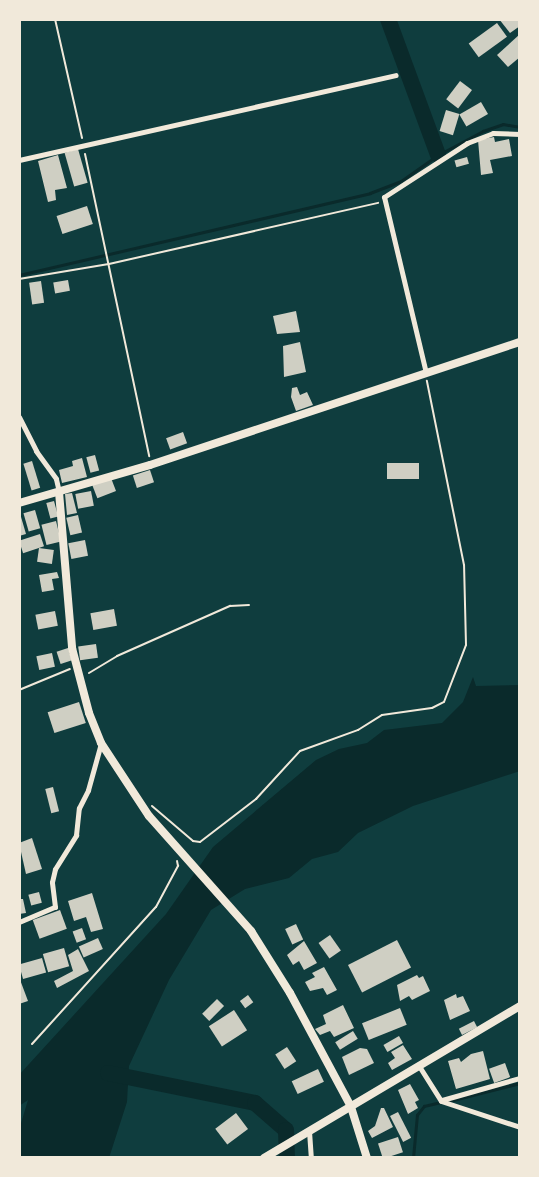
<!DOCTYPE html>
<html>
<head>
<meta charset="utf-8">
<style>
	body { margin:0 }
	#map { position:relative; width:539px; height:1177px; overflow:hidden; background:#0f3d3e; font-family:Arial,sans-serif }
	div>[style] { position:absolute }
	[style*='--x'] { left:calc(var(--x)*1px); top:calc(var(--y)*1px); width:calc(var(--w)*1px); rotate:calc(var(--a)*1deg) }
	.water>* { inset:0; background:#0a2a2b }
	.stream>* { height:2.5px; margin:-1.25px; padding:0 1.25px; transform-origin:1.25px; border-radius:1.25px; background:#0a2a2b }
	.river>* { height:16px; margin:-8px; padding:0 8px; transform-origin:8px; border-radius:8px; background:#0a2a2b }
	.building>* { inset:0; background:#cfcfc3; transform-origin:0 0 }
	.path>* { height:2px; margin:-1px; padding:0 1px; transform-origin:1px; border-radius:1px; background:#f1e9da }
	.minor>* { height:5px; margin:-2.5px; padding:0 2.5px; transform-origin:2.5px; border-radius:2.5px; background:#f1e9da }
	.secondary>* { height:8px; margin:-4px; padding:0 4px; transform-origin:4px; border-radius:4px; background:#f1e9da }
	span { translate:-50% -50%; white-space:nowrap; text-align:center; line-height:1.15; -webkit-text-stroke:5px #f1e9da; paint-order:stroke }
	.frame { position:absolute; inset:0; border:21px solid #f1e9da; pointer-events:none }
</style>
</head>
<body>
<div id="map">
	<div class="water">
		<i style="clip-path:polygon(473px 677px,476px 686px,520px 685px,520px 771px,413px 806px,358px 833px,338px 852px,312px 859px,289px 878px,245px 889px,211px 910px,169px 980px,129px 1066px,127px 1102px,109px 1158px,19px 1158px,19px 1130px,28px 1100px,19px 1106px,19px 1075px,166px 914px,213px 847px,316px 760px,339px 749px,367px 743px,384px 730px,442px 723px,463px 702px)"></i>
	</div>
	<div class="stream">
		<i style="--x:19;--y:275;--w:360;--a:-13.1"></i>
		<i style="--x:370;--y:193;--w:33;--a:-21"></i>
		<i style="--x:401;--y:181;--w:45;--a:-35.1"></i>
		<i style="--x:438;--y:155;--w:51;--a:-28.1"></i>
		<i style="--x:483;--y:131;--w:21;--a:-19"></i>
		<i style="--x:503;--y:124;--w:17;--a:10"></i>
		<i style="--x:449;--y:1101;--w:73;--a:-14.2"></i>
		<i style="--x:413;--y:1158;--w:43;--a:-84.7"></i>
		<i style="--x:417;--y:1115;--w:11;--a:-52"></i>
		<i style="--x:424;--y:1106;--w:18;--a:-13"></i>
	</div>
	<div class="river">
		<i style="--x:388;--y:19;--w:145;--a:69.8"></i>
		<i style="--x:108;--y:1073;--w:150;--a:11.5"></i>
		<i style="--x:255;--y:1103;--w:41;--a:41.1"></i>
		<i style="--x:286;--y:1130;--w:28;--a:88"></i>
	</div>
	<div class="building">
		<i style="clip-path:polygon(499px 19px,520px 19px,520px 26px,510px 33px)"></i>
		<i style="left:497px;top:23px;width:17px;height:35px;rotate:54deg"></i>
		<i style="clip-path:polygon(520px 34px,520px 57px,508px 67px,497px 55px)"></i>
		<i style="left:460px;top:81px;width:15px;height:23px;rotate:37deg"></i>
		<i style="left:481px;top:102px;width:14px;height:25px;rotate:60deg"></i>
		<i style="left:446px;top:110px;width:14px;height:22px;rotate:17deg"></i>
		<i style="clip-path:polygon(494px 137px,495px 142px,509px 139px,512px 156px,490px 160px,493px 173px,481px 175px,478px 140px)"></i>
		<i style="left:78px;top:149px;width:35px;height:14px;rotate:74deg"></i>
		<i style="clip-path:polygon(58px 155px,67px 188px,55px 190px,56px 200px,48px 202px,38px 161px)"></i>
		<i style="left:467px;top:157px;width:7px;height:13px;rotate:74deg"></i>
		<i style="left:87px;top:206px;width:19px;height:32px;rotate:72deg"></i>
		<i style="left:68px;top:280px;width:11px;height:15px;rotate:80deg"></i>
		<i style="left:41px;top:281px;width:22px;height:12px;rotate:82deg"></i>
		<i style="clip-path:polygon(296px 311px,300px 332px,277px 334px,273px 316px)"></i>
		<i style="clip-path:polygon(300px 342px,306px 372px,284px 377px,283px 346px)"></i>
		<i style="clip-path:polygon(297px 387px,300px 395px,307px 392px,313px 405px,296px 411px,291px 397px,292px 388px)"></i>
		<i style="left:183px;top:432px;width:12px;height:18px;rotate:70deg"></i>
		<i style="left:95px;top:455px;width:16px;height:9px;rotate:75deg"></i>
		<i style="clip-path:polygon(82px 458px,87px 477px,62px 483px,59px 470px,73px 466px,72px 461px)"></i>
		<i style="left:32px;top:461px;width:28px;height:9px;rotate:73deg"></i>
		<i style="left:387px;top:463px;width:32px;height:16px"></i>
		<i style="left:150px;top:470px;width:13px;height:18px;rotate:72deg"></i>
		<i style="left:111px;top:478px;width:14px;height:20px;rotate:69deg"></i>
		<i style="left:91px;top:491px;width:15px;height:16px;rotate:79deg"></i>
		<i style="clip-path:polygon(72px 493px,77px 513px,67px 515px,65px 494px)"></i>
		<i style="left:54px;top:501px;width:16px;height:8px;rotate:75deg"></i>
		<i style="clip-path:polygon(19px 510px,26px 534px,19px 536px)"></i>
		<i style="left:35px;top:510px;width:19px;height:12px;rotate:74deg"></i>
		<i style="left:78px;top:515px;width:18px;height:12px;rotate:77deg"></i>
		<i style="left:56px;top:521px;width:21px;height:15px;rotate:76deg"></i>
		<i style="left:40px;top:534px;width:13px;height:22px;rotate:72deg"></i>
		<i style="left:85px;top:540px;width:16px;height:17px;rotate:79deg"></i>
		<i style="left:39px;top:548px;width:15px;height:14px;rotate:8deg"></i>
		<i style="clip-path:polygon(57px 572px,59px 578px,52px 579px,54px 590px,42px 592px,39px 575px)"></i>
		<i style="left:114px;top:609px;width:17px;height:24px;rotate:80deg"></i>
		<i style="left:55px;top:611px;width:15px;height:20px;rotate:79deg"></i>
		<i style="left:96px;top:644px;width:14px;height:18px;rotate:82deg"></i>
		<i style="left:68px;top:648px;width:13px;height:12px;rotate:72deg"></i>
		<i style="left:52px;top:653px;width:14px;height:16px;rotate:78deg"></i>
		<i style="left:79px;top:702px;width:22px;height:33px;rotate:72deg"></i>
		<i style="left:53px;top:787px;width:25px;height:8px;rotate:76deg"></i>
		<i style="clip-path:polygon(32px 838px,42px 869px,26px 874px,19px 843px)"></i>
		<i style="left:39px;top:892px;width:11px;height:11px;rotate:75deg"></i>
		<i style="clip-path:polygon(92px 893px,103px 929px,91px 932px,86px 917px,74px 921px,68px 901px)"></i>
		<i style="clip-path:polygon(19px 899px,23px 899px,26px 913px,19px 914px)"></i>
		<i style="left:60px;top:910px;width:20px;height:29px;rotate:70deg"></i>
		<i style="left:296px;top:924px;width:17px;height:12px;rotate:65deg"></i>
		<i style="left:82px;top:928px;width:12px;height:10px;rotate:70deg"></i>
		<i style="left:330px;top:935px;width:19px;height:14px;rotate:55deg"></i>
		<i style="left:98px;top:938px;width:12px;height:21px;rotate:66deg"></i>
		<i style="left:397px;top:940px;width:31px;height:55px;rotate:63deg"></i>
		<i style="clip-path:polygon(304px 941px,317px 963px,304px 970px,299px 961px,293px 965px,287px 955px)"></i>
		<i style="left:64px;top:948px;width:19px;height:22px;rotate:74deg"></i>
		<i style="clip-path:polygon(78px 949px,89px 971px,57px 988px,54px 981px,73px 971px,68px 955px)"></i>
		<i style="left:42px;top:958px;width:15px;height:24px;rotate:74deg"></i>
		<i style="clip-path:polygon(324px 967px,337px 990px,327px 995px,323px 988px,310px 991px,305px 982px,315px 977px,312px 973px)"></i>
		<i style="clip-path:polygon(417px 975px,419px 978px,423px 976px,430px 991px,412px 1000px,409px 996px,400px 1001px,397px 985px)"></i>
		<i style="clip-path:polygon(19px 977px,28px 1001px,19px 1004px)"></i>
		<i style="clip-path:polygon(456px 994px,457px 998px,463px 996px,470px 1011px,450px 1020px,444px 1000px)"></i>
		<i style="left:248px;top:995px;width:9px;height:10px;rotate:54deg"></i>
		<i style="left:217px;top:999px;width:10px;height:21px;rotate:45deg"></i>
		<i style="clip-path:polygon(343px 1005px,354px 1028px,334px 1037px,330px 1031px,320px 1035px,315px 1029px,326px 1024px,323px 1015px)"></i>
		<i style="left:400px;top:1008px;width:18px;height:41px;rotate:68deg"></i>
		<i style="left:234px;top:1010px;width:24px;height:30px;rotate:57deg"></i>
		<i style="left:474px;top:1021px;width:7px;height:17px;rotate:63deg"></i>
		<i style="left:353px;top:1031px;width:9px;height:21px;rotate:58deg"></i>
		<i style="left:399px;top:1036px;width:8px;height:18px;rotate:60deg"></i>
		<i style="clip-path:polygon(403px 1045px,412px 1059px,392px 1070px,388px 1063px,395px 1058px,391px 1052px)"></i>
		<i style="left:287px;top:1047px;width:17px;height:14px;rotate:57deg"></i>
		<i style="clip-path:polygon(360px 1048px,367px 1049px,374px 1063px,349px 1075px,342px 1057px)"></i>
		<i style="clip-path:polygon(483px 1051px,490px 1079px,456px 1089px,448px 1061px,459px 1058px,461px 1062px,471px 1054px)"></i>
		<i style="left:505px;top:1063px;width:15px;height:17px;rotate:70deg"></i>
		<i style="left:318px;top:1069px;width:14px;height:29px;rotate:65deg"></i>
		<i style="clip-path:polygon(410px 1084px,419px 1100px,415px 1102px,418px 1108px,408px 1114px,398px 1090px)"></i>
		<i style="clip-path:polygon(381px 1108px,384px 1108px,393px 1127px,372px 1138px,368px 1131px,375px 1126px)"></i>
		<i style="left:398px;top:1112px;width:29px;height:9px;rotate:63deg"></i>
		<i style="left:236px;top:1113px;width:20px;height:26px;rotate:53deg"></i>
		<i style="left:398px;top:1137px;width:16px;height:21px;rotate:72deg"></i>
	</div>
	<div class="path">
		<i style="--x:55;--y:19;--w:122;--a:77.2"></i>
		<i style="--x:85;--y:154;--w:309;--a:78"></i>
		<i style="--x:19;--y:279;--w:91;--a:-9.5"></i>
		<i style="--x:109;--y:264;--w:276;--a:-12.8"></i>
		<i style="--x:89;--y:673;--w:33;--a:-31"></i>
		<i style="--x:117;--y:656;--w:124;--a:-23.9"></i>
		<i style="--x:230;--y:606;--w:19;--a:-3"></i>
		<i style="--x:19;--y:690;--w:55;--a:-22.4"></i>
		<i style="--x:152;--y:806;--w:54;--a:40.5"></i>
		<i style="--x:193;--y:841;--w:7;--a:8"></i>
		<i style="--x:200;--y:842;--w:71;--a:-37.5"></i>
		<i style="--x:256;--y:799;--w:65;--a:-47.5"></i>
		<i style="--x:300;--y:751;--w:62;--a:-19.9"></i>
		<i style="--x:358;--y:730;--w:28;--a:-32"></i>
		<i style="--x:382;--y:715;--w:50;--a:-8"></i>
		<i style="--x:432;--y:708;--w:13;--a:-27"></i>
		<i style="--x:444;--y:702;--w:61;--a:-68.9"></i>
		<i style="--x:466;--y:645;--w:80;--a:-91.4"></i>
		<i style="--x:464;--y:565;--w:188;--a:-101.4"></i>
		<i style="--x:32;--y:1044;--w:185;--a:-47.9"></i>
		<i style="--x:156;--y:907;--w:47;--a:-61.8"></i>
		<i style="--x:178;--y:866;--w:5;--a:-101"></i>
	</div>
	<div class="minor">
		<i style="--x:19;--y:160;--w:386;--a:-12.7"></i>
		<i style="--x:426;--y:373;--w:181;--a:-103.4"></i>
		<i style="--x:384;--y:197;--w:99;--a:-33"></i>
		<i style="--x:467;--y:143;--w:28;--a:-21"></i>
		<i style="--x:493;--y:133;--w:27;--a:2"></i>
		<i style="--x:19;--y:417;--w:38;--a:63"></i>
		<i style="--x:36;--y:451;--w:34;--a:54"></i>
		<i style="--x:56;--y:479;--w:13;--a:77"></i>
		<i style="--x:19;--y:922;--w:39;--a:-23"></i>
		<i style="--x:55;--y:907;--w:25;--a:-97"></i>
		<i style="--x:52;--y:882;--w:13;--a:-77"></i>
		<i style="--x:55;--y:869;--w:40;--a:-58"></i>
		<i style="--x:76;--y:835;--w:27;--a:-84"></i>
		<i style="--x:79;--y:808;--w:20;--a:-63"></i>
		<i style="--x:88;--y:790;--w:49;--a:-74.5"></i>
		<i style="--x:419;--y:1066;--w:41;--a:57.8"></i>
		<i style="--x:441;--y:1101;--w:83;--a:18.2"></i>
		<i style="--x:442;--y:1100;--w:81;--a:-15.8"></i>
		<i style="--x:309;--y:1131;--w:27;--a:86"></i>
	</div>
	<div class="secondary">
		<i style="--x:59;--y:492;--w:157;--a:85.2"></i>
		<i style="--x:72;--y:648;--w:67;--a:75.3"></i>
		<i style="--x:89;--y:713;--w:32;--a:68"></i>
		<i style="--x:101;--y:743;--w:87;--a:56.7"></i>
		<i style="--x:149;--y:816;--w:154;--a:48.4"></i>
		<i style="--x:251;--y:931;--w:73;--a:57.8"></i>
		<i style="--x:290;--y:993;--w:129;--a:61.8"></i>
		<i style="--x:351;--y:1107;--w:53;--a:72.6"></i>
		<i style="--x:19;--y:503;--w:136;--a:-16.2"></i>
		<i style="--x:150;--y:465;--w:390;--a:-18.4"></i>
		<i style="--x:264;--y:1158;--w:298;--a:-30.7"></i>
	</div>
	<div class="frame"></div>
</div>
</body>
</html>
